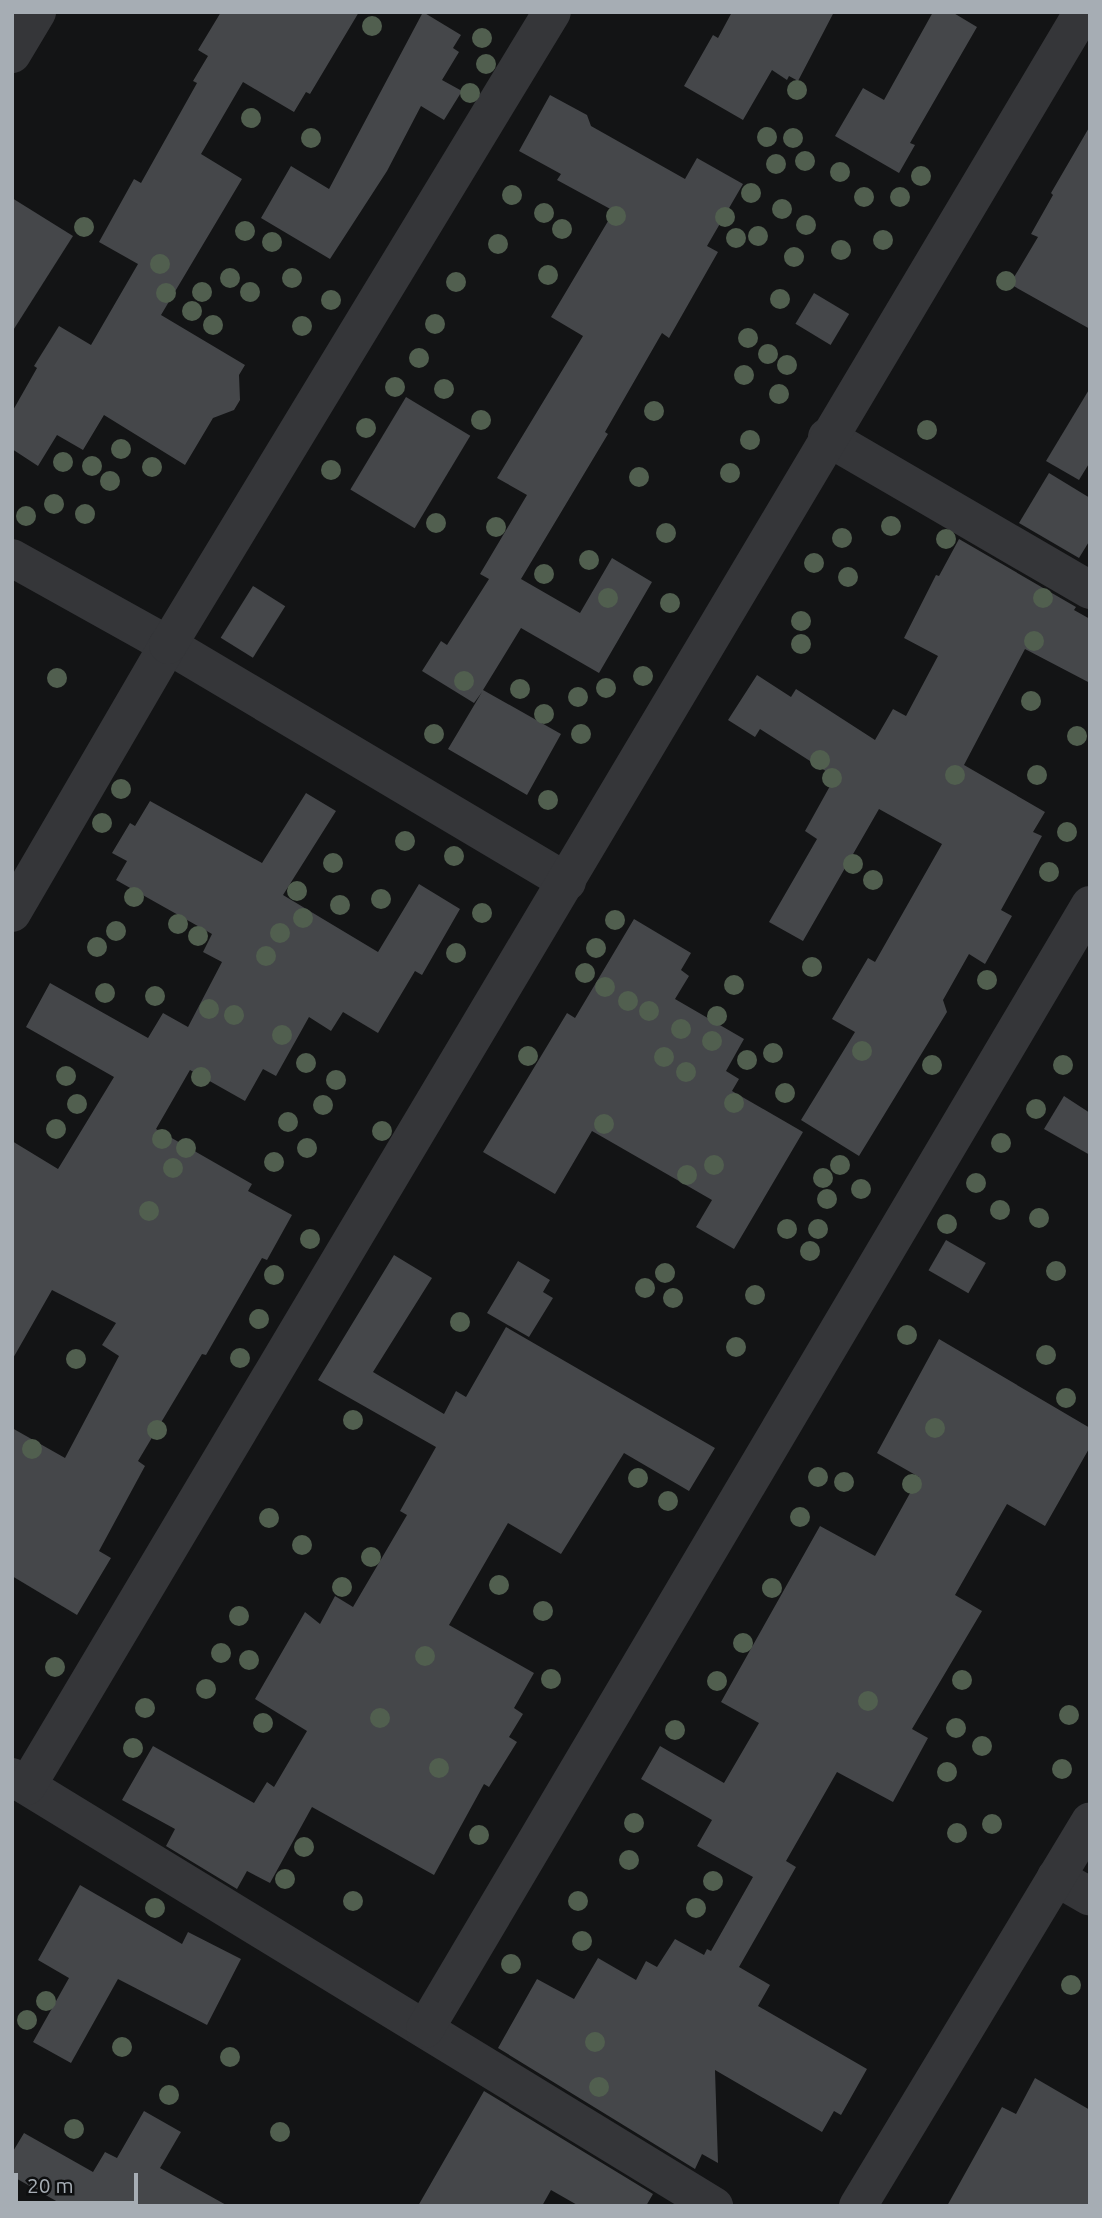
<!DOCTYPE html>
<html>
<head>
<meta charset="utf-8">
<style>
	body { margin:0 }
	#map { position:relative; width:1102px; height:2218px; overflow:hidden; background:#131415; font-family:Ubuntu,sans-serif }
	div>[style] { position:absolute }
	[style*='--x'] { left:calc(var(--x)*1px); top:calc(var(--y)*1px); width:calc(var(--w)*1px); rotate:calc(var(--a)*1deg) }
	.building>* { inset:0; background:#45474a; transform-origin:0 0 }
	.street>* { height:38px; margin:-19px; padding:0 19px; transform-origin:19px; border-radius:19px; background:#353639 }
	.trees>* { width:20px; height:20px; margin:-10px; border-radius:50%; background:#515f4f }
	span { translate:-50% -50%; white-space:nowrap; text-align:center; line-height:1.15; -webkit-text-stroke:5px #0e0f10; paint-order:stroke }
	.frame { position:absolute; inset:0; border:14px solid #a6adb4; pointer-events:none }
	.scale { position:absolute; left:14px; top:2173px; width:124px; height:32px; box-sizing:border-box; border:4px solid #a6adb4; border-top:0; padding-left:9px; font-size:21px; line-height:24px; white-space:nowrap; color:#a6adb4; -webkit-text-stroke:5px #0e0f10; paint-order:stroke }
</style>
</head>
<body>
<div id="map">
	<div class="building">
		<i style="clip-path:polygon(221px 12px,359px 12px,310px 94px,306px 92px,294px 112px,243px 82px,201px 154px,242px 179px,161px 315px,245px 365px,239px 375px,240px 400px,234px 410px,213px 418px,185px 465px,104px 415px,83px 450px,57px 435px,38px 466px,12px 449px,12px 412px,37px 368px,34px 366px,59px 326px,91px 345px,138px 264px,99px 242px,134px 179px,141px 183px,197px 83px,193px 81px,208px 56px,198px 50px)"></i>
		<i style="clip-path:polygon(423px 12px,461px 35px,453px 48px,459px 52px,442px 80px,462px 91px,444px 120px,421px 106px,387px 171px,330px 259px,261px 218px,291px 166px,329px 189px)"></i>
		<i style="clip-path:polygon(732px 12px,834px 12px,798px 81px,789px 76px,787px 80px,772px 70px,743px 120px,684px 86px,713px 35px,718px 38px)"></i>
		<i style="clip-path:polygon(933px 12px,952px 12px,977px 27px,910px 143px,915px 145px,899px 173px,835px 136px,863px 88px,884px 100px)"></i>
		<i style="clip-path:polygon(550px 95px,587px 115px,591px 126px,685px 179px,697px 158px,743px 184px,707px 246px,718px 252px,669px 338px,662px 333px,605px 432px,608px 434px,521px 579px,580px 613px,612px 558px,652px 582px,599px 673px,521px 628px,483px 690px,561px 734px,527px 795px,448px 749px,482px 692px,474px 703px,422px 671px,441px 641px,447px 645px,489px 579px,480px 574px,527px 495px,497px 478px,583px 336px,551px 317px,614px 211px,557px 180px,561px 174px,519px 151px)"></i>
		<i style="clip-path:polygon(1090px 126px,1090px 329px,1010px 284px,1038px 237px,1031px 234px,1053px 195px,1051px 193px)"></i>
		<i style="clip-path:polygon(12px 198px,73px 236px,12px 332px)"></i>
		<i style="left:814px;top:293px;width:41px;height:36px;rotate:31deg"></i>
		<i style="clip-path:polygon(1090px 388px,1090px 462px,1079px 480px,1046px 461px)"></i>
		<i style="left:406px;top:397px;width:75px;height:108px;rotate:31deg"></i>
		<i style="clip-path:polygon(1049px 473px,1090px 498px,1090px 540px,1079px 558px,1019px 523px)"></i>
		<i style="clip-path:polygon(959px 539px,1076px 607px,1074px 610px,1090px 619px,1090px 683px,1025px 649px,964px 765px,1045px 812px,1033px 832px,1042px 836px,1001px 910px,1012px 916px,985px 964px,969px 954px,943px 1000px,947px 1012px,859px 1156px,801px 1120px,855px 1032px,832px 1019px,868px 958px,875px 962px,942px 844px,879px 809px,803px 941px,769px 922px,817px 839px,805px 831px,835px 777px,760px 729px,755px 737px,728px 720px,757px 675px,791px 697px,796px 689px,875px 740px,893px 709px,906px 716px,938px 656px,904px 638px,936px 575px,939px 576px)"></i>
		<i style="left:253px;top:586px;width:38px;height:61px;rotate:32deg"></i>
		<i style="clip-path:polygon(306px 793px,336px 811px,283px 895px,378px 952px,419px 884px,460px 909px,422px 975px,415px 971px,378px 1033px,343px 1012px,331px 1031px,309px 1017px,276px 1076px,263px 1069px,245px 1101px,190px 1070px,156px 1129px,252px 1184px,248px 1191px,292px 1215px,267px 1260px,262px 1258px,206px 1355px,202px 1354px,138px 1461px,145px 1466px,99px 1551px,111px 1558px,77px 1615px,12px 1576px,12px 1428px,65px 1458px,119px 1356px,102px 1345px,116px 1323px,52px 1290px,12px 1360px,12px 1141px,58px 1169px,114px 1077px,26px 1027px,50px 983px,148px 1038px,163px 1013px,188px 1027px,222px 962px,203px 952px,212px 934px,116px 880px,127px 861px,112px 853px,130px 823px,135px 826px,150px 801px,262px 863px)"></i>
		<i style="clip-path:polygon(634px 919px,691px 953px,681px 970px,689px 976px,675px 999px,744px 1039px,726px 1071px,739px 1079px,732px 1091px,803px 1132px,734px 1249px,696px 1227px,712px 1200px,592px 1131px,555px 1194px,483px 1152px,567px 1013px,575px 1018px)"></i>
		<i style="clip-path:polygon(1064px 1096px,1090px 1113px,1090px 1155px,1044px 1129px)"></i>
		<i style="left:946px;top:1240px;width:46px;height:35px;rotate:30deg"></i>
		<i style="clip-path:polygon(394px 1255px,432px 1278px,373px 1372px,444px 1414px,456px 1391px,466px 1397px,506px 1327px,715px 1448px,689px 1491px,624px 1453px,561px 1554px,508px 1523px,449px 1625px,534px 1673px,514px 1708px,523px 1714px,509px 1737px,517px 1742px,489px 1787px,484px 1784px,434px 1875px,312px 1807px,270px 1883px,247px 1871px,237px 1889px,166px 1846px,175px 1829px,122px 1800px,153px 1746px,254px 1803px,267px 1782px,274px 1787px,307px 1731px,255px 1699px,305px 1612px,320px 1624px,335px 1596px,353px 1607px,407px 1515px,400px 1511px,436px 1447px,318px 1380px)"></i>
		<i style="clip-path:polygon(518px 1261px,550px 1280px,543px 1292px,553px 1298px,529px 1337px,487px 1313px)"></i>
		<i style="clip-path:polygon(939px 1339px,1090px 1428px,1090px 1447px,1045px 1526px,1007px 1504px,955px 1595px,982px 1611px,912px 1729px,928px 1738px,893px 1802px,837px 1772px,786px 1861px,796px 1867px,739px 1967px,770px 1985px,758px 2006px,867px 2069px,841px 2115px,834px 2111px,822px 2132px,715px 2070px,718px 2163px,702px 2154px,695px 2169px,498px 2048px,537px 1979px,574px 1999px,598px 1958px,636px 1980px,646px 1961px,657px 1967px,675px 1939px,704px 1955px,707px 1949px,711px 1951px,753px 1877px,697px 1846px,712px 1820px,641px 1779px,660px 1746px,724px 1783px,759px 1723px,721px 1702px,820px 1526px,875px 1556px,919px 1477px,877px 1453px)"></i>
		<i style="clip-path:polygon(80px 1885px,182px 1944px,188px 1932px,241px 1959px,207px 2025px,118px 1979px,71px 2063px,33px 2042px,69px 1978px,38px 1960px)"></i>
		<i style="clip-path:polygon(1035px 2078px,1090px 2110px,1090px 2206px,947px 2206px,1002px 2107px,1016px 2114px)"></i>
		<i style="clip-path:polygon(484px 2091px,653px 2194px,646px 2206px,579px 2206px,551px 2190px,542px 2206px,418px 2206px)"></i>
		<i style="clip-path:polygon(144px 2111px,181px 2132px,160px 2168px,228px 2206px,65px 2206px,12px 2176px,12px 2153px,24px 2133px,93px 2172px,105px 2152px,117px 2158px)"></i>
	</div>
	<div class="street">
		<i style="--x:12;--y:54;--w:49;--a:-59.2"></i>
		<i style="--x:827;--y:437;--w:304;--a:30.2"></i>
		<i style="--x:12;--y:558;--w:179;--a:29.1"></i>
		<i style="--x:168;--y:645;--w:464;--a:30.7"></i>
		<i style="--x:12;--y:913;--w:310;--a:-59.8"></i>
		<i style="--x:168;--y:645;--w:740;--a:-58.76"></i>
		<i style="--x:12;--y:1777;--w:823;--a:31.43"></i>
		<i style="--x:27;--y:1786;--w:2065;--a:-59.24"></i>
		<i style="--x:1056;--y:1877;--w:39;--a:30"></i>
		<i style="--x:425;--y:2029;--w:1306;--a:-59.39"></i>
		<i style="--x:858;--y:2206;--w:449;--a:-58.9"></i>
	</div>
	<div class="trees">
		<i style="left:372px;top:26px"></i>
		<i style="left:482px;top:38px"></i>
		<i style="left:486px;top:64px"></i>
		<i style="left:797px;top:90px"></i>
		<i style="left:470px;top:93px"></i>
		<i style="left:251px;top:118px"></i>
		<i style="left:767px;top:137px"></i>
		<i style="left:311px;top:138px"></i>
		<i style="left:793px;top:138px"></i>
		<i style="left:805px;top:161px"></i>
		<i style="left:776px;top:164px"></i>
		<i style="left:840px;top:172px"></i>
		<i style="left:921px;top:176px"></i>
		<i style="left:751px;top:193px"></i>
		<i style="left:512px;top:195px"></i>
		<i style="left:864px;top:197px"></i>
		<i style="left:900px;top:197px"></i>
		<i style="left:782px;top:209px"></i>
		<i style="left:544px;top:213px"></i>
		<i style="left:616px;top:216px"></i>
		<i style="left:725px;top:217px"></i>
		<i style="left:806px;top:225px"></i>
		<i style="left:84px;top:227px"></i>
		<i style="left:562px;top:229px"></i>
		<i style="left:245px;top:231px"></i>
		<i style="left:758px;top:236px"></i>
		<i style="left:736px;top:238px"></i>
		<i style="left:883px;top:240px"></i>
		<i style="left:272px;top:242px"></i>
		<i style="left:498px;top:244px"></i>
		<i style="left:841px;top:250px"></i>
		<i style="left:794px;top:257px"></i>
		<i style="left:160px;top:264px"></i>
		<i style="left:548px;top:275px"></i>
		<i style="left:230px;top:278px"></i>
		<i style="left:292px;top:278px"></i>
		<i style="left:1006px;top:281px"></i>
		<i style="left:456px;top:282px"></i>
		<i style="left:202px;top:292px"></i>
		<i style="left:250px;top:292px"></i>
		<i style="left:166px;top:293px"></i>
		<i style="left:780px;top:299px"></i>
		<i style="left:331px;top:300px"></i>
		<i style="left:192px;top:311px"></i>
		<i style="left:435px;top:324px"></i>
		<i style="left:213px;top:325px"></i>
		<i style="left:302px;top:326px"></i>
		<i style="left:748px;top:338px"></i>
		<i style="left:768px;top:354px"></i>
		<i style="left:419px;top:358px"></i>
		<i style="left:787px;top:365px"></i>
		<i style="left:744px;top:375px"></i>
		<i style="left:395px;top:387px"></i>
		<i style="left:444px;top:389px"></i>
		<i style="left:779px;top:394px"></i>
		<i style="left:654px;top:411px"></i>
		<i style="left:481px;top:420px"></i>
		<i style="left:366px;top:428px"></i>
		<i style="left:927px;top:430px"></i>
		<i style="left:750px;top:440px"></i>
		<i style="left:121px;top:449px"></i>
		<i style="left:63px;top:462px"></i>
		<i style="left:92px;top:466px"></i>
		<i style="left:152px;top:467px"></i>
		<i style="left:331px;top:470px"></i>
		<i style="left:730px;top:473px"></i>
		<i style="left:639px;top:477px"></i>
		<i style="left:110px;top:481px"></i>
		<i style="left:54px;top:504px"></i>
		<i style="left:85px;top:514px"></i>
		<i style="left:26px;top:516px"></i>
		<i style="left:436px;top:523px"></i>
		<i style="left:891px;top:526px"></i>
		<i style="left:496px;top:527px"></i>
		<i style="left:666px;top:533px"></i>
		<i style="left:842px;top:538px"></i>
		<i style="left:946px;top:539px"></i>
		<i style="left:589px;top:560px"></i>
		<i style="left:814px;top:563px"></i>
		<i style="left:544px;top:574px"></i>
		<i style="left:848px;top:577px"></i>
		<i style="left:608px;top:598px"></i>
		<i style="left:1043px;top:598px"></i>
		<i style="left:670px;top:603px"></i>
		<i style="left:801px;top:621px"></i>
		<i style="left:1034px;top:641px"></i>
		<i style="left:801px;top:644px"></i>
		<i style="left:643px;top:676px"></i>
		<i style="left:57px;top:678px"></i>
		<i style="left:464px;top:681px"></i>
		<i style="left:606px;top:688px"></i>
		<i style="left:520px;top:689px"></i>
		<i style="left:578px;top:697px"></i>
		<i style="left:1031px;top:701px"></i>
		<i style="left:544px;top:714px"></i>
		<i style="left:434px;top:734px"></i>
		<i style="left:581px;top:734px"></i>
		<i style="left:1077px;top:736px"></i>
		<i style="left:820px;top:760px"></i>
		<i style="left:955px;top:775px"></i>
		<i style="left:1037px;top:775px"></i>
		<i style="left:832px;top:778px"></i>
		<i style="left:121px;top:789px"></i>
		<i style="left:548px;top:800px"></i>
		<i style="left:102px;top:823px"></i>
		<i style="left:1067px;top:832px"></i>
		<i style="left:405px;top:841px"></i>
		<i style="left:454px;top:856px"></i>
		<i style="left:333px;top:863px"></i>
		<i style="left:853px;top:864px"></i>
		<i style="left:1049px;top:872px"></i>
		<i style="left:873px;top:880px"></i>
		<i style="left:297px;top:891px"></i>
		<i style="left:134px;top:897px"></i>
		<i style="left:381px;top:899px"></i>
		<i style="left:340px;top:905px"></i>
		<i style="left:482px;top:913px"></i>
		<i style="left:303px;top:918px"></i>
		<i style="left:615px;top:920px"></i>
		<i style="left:178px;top:924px"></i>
		<i style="left:116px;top:931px"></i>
		<i style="left:280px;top:933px"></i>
		<i style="left:198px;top:936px"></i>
		<i style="left:97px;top:947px"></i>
		<i style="left:596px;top:948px"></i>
		<i style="left:456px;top:953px"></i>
		<i style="left:266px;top:956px"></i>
		<i style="left:812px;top:967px"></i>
		<i style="left:585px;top:973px"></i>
		<i style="left:987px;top:980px"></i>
		<i style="left:734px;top:985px"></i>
		<i style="left:605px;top:987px"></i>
		<i style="left:105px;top:993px"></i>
		<i style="left:155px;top:996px"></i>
		<i style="left:628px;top:1001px"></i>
		<i style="left:209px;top:1009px"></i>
		<i style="left:649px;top:1011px"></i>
		<i style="left:234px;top:1015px"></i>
		<i style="left:717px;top:1016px"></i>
		<i style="left:681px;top:1029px"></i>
		<i style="left:282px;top:1035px"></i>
		<i style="left:712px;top:1041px"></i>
		<i style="left:862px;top:1051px"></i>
		<i style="left:773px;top:1053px"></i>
		<i style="left:528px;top:1056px"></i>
		<i style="left:664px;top:1057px"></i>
		<i style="left:747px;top:1060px"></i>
		<i style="left:306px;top:1063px"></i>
		<i style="left:932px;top:1065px"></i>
		<i style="left:1063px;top:1065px"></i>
		<i style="left:686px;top:1072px"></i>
		<i style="left:66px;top:1076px"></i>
		<i style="left:201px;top:1077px"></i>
		<i style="left:336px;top:1080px"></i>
		<i style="left:785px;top:1093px"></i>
		<i style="left:734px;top:1103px"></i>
		<i style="left:77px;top:1104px"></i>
		<i style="left:323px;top:1105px"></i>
		<i style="left:1036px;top:1109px"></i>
		<i style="left:288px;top:1122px"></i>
		<i style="left:604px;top:1124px"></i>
		<i style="left:56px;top:1129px"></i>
		<i style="left:382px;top:1131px"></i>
		<i style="left:162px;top:1139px"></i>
		<i style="left:1001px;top:1143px"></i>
		<i style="left:186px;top:1148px"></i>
		<i style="left:307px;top:1148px"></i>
		<i style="left:274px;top:1162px"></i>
		<i style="left:714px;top:1165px"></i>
		<i style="left:840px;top:1165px"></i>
		<i style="left:173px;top:1168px"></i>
		<i style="left:687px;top:1175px"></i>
		<i style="left:823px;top:1178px"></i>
		<i style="left:976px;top:1183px"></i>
		<i style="left:861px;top:1189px"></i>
		<i style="left:827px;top:1199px"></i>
		<i style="left:1000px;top:1210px"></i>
		<i style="left:149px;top:1211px"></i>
		<i style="left:1039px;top:1218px"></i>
		<i style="left:947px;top:1224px"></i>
		<i style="left:787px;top:1229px"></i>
		<i style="left:818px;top:1229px"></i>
		<i style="left:310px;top:1239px"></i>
		<i style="left:810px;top:1251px"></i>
		<i style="left:1056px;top:1271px"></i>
		<i style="left:665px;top:1273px"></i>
		<i style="left:274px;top:1275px"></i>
		<i style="left:645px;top:1288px"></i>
		<i style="left:755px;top:1295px"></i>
		<i style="left:673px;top:1298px"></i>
		<i style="left:259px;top:1319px"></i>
		<i style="left:460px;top:1322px"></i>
		<i style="left:907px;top:1335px"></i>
		<i style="left:736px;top:1347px"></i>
		<i style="left:1046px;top:1355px"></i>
		<i style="left:240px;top:1358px"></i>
		<i style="left:76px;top:1359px"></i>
		<i style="left:1066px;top:1398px"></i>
		<i style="left:353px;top:1420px"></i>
		<i style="left:935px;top:1428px"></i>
		<i style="left:157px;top:1430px"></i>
		<i style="left:32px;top:1449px"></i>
		<i style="left:818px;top:1477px"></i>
		<i style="left:638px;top:1478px"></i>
		<i style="left:844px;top:1482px"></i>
		<i style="left:912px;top:1484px"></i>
		<i style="left:668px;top:1501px"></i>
		<i style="left:800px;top:1517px"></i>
		<i style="left:269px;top:1518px"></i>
		<i style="left:302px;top:1545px"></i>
		<i style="left:371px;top:1557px"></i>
		<i style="left:499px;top:1585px"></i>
		<i style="left:342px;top:1587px"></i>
		<i style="left:772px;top:1588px"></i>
		<i style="left:543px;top:1611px"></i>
		<i style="left:239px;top:1616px"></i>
		<i style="left:743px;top:1643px"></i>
		<i style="left:221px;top:1653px"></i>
		<i style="left:425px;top:1656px"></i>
		<i style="left:249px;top:1660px"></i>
		<i style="left:55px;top:1667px"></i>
		<i style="left:551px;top:1679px"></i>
		<i style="left:962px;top:1680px"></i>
		<i style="left:717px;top:1681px"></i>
		<i style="left:206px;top:1689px"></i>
		<i style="left:868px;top:1701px"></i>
		<i style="left:145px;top:1708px"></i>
		<i style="left:1069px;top:1715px"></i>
		<i style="left:380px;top:1718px"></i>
		<i style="left:263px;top:1723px"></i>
		<i style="left:956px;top:1728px"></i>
		<i style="left:675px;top:1730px"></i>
		<i style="left:982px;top:1746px"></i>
		<i style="left:133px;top:1748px"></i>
		<i style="left:439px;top:1768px"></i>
		<i style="left:1062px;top:1769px"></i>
		<i style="left:947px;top:1772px"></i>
		<i style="left:634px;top:1823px"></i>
		<i style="left:992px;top:1824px"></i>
		<i style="left:957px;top:1833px"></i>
		<i style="left:479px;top:1835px"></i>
		<i style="left:304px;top:1847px"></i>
		<i style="left:629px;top:1860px"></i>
		<i style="left:285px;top:1879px"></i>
		<i style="left:713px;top:1881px"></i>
		<i style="left:353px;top:1901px"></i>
		<i style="left:578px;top:1901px"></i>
		<i style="left:155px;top:1908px"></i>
		<i style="left:696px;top:1908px"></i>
		<i style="left:582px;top:1941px"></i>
		<i style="left:511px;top:1964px"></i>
		<i style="left:1071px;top:1985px"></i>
		<i style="left:46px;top:2001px"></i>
		<i style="left:27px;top:2020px"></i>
		<i style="left:595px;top:2042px"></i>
		<i style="left:122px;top:2047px"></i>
		<i style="left:230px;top:2057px"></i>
		<i style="left:599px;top:2087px"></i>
		<i style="left:169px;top:2095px"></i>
		<i style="left:74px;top:2129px"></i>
		<i style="left:280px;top:2132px"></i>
	</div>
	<div class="frame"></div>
	<div class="scale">20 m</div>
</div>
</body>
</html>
